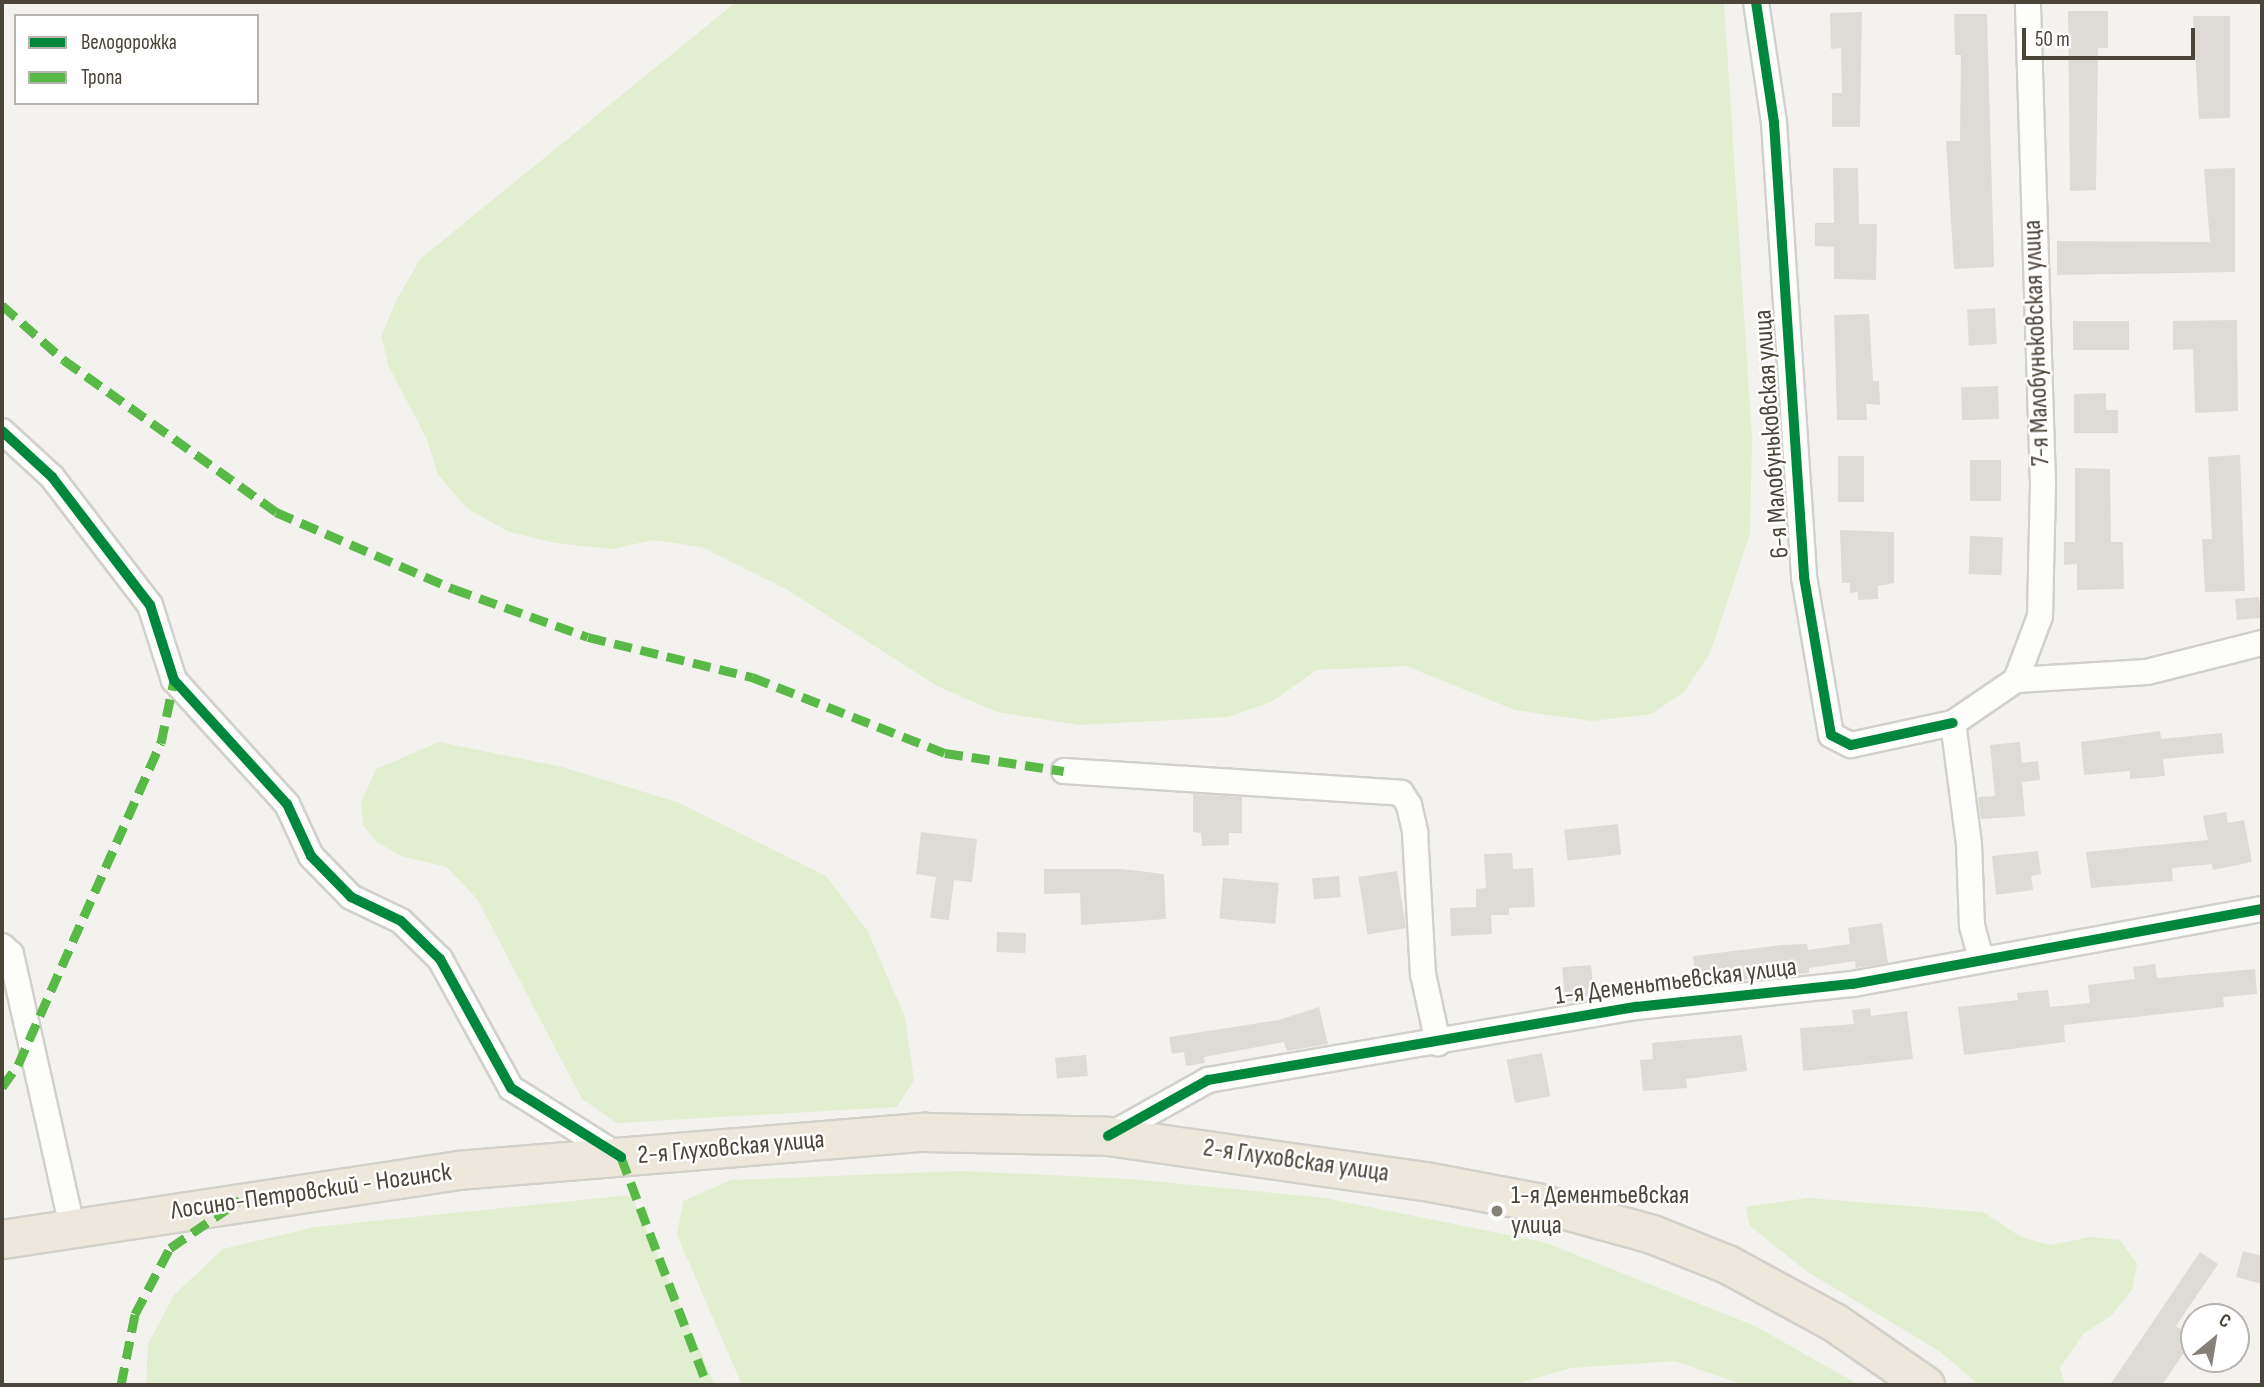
<!DOCTYPE html>
<html>
<head>
<meta charset="utf-8">
<style>
	body { margin:0 }
	#map { position:relative; width:2264px; height:1387px; overflow:hidden; background:#f4f2ee; font-family:"Sofia Sans Condensed",sans-serif }
	div>[style] { position:absolute }
	[style*='--x'] { left:calc(var(--x)*1px); top:calc(var(--y)*1px); width:calc(var(--w)*1px); rotate:calc(var(--a)*1deg) }
	.green>* { inset:0; background:#e1eecf }
	.building>* { inset:0; background:#dedbd6; transform-origin:0 0 }
	.roads { filter:drop-shadow(2px 0 #d2d0cb) drop-shadow(-2px 0 #d2d0cb) drop-shadow(0 2px #d2d0cb) drop-shadow(0 -2px #d2d0cb) }
	.minor>* { height:24px; margin:-12px; padding:0 12px; transform-origin:12px; border-radius:12px; background:#fdfdfc }
	.highway>* { height:37px; margin:-18.5px; padding:0 18.5px; transform-origin:18.5px; border-radius:18.5px; background:#ede8db }
	.quiet>* { height:9px; margin-top:-4.5px; transform-origin:0; background:repeating-linear-gradient(90deg,#58b947 0 18px,transparent 0 27px) }
	.cycleway>* { height:10px; margin:-5px; padding:0 5px; transform-origin:5px; border-radius:5px; background:#00873e }
	.dots>* { width:19px; height:19px; translate:-50% -50%; box-sizing:border-box; border:4px solid #fff; border-radius:50% }
	span { translate:-50% -50%; white-space:nowrap; text-align:center; line-height:1.15; -webkit-text-stroke:5px #fff; paint-order:stroke }
	.street-label { font-size:26px; color:#4b4439 }
	.poi-label { font-size:26px; color:#4b4439 }
	.left { translate:0 -50%; text-align:left }
	.frame { position:absolute; inset:0; border:4px solid #4b4439; pointer-events:none }
	.legend { position:absolute; left:14px; top:14px; width:245px; height:91px; box-sizing:border-box; background:#fff; border:2px solid #b7b4b0; margin:0; padding:9px 12px; list-style:none; font-size:21px; color:#4b4439 }
	.legend li { display:flex; align-items:center; gap:14px; height:35px }
	.legend b { width:35px; border:2px solid #b7b4b0 }
	.north { position:absolute; left:2180px; top:1303px; width:70px; height:70px; box-sizing:border-box; background:#fff; border:2px solid #b7b4b0; border-radius:50%; rotate:30deg; font-size:19px; font-weight:700; line-height:28px; text-align:center; color:#4b4439 }
	.north::after { content:''; display:block; margin:auto; width:24px; height:32px; background:#868178; clip-path:polygon(50% 0,100% 100%,50% 72%,0 100%) }
	.scale { position:absolute; left:2022px; top:28px; width:173px; height:32px; box-sizing:border-box; border:4px solid #4b4439; border-top:0; padding-left:9px; font-size:21px; line-height:24px; white-space:nowrap; color:#4b4439; -webkit-text-stroke:5px #fff; paint-order:stroke }
</style>
</head>
<body>
<div id="map">
	<div class="green">
		<i style="clip-path:polygon(736px 2px,1724px 2px,1752px 439px,1750px 533px,1710px 653px,1684px 692px,1651px 714px,1592px 721px,1515px 710px,1406px 666px,1317px 670px,1271px 702px,1228px 717px,1080px 725px,997px 712px,937px 686px,786px 589px,702px 547px,653px 540px,612px 549px,556px 543px,509px 532px,468px 509px,438px 475px,427px 439px,389px 367px,381px 336px,397px 299px,420px 259px)"></i>
		<i style="clip-path:polygon(439px 742px,562px 767px,677px 802px,826px 876px,867px 930px,905px 1017px,914px 1080px,897px 1107px,617px 1123px,582px 1099px,477px 899px,447px 867px,401px 856px,377px 842px,363px 825px,361px 803px,376px 769px)"></i>
		<i style="clip-path:polygon(962px 1171px,1131px 1179px,1325px 1198px,1544px 1242px,1755px 1326px,1859px 1385px,1744px 1385px,1675px 1361px,1571px 1368px,1513px 1385px,742px 1385px,677px 1235px,683px 1201px,731px 1180px)"></i>
		<i style="clip-path:polygon(631px 1195px,715px 1385px,146px 1385px,148px 1344px,174px 1295px,223px 1249px,315px 1227px)"></i>
		<i style="clip-path:polygon(1808px 1198px,1983px 1212px,2021px 1237px,2050px 1245px,2091px 1237px,2120px 1240px,2137px 1264px,2132px 1290px,2111px 1316px,2084px 1333px,2060px 1368px,2065px 1385px,1979px 1385px,1939px 1351px,1806px 1271px,1750px 1226px,1746px 1207px)"></i>
	</div>
	<div class="building">
		<i style="clip-path:polygon(2068px 11px,2108px 11px,2108px 48px,2098px 48px,2096px 190px,2070px 191px)"></i>
		<i style="clip-path:polygon(1862px 12px,1860px 127px,1832px 127px,1832px 93px,1842px 93px,1841px 48px,1831px 49px,1830px 13px)"></i>
		<i style="clip-path:polygon(1954px 14px,1987px 14px,1994px 267px,1954px 269px,1946px 141px,1960px 141px,1961px 55px,1955px 55px)"></i>
		<i style="clip-path:polygon(2193px 16px,2230px 16px,2230px 118px,2199px 119px)"></i>
		<i style="clip-path:polygon(1833px 168px,1858px 168px,1859px 224px,1877px 224px,1876px 280px,1834px 279px,1834px 247px,1815px 246px,1815px 223px,1834px 223px)"></i>
		<i style="clip-path:polygon(2235px 168px,2235px 272px,2057px 275px,2057px 241px,2210px 242px,2204px 169px)"></i>
		<i style="left:1995px;top:308px;width:36px;height:28px;rotate:87deg"></i>
		<i style="clip-path:polygon(1869px 314px,1873px 381px,1879px 381px,1880px 405px,1866px 404px,1867px 420px,1837px 420px,1834px 315px)"></i>
		<i style="clip-path:polygon(2237px 320px,2238px 411px,2195px 413px,2193px 349px,2173px 350px,2173px 321px)"></i>
		<i style="left:2129px;top:321px;width:29px;height:56px;rotate:90deg"></i>
		<i style="left:1998px;top:386px;width:33px;height:37px;rotate:88deg"></i>
		<i style="clip-path:polygon(2106px 393px,2106px 410px,2118px 410px,2118px 433px,2074px 433px,2074px 394px)"></i>
		<i style="clip-path:polygon(2240px 455px,2245px 591px,2205px 592px,2202px 539px,2212px 539px,2208px 457px)"></i>
		<i style="left:1838px;top:456px;width:26px;height:46px"></i>
		<i style="left:1970px;top:460px;width:31px;height:41px"></i>
		<i style="clip-path:polygon(2075px 468px,2110px 469px,2111px 542px,2123px 542px,2124px 589px,2077px 590px,2077px 564px,2064px 565px,2064px 542px,2075px 542px)"></i>
		<i style="clip-path:polygon(1840px 530px,1894px 532px,1894px 583px,1878px 586px,1878px 599px,1858px 600px,1858px 592px,1850px 593px,1850px 583px,1842px 583px)"></i>
		<i style="left:1970px;top:536px;width:33px;height:38px;rotate:2deg"></i>
		<i style="left:2259px;top:597px;width:21px;height:24px;rotate:85deg"></i>
		<i style="clip-path:polygon(2160px 731px,2161px 739px,2222px 733px,2224px 753px,2163px 759px,2165px 776px,2130px 779px,2130px 771px,2084px 775px,2081px 742px)"></i>
		<i style="clip-path:polygon(2020px 742px,2022px 763px,2038px 761px,2040px 780px,2022px 782px,2025px 816px,1981px 819px,1978px 797px,1995px 796px,1990px 745px)"></i>
		<i style="clip-path:polygon(1193px 794px,1242px 797px,1242px 833px,1229px 833px,1229px 845px,1202px 846px,1201px 833px,1193px 832px)"></i>
		<i style="clip-path:polygon(2226px 812px,2228px 823px,2244px 820px,2252px 862px,2213px 870px,2212px 864px,2172px 868px,2173px 881px,2091px 888px,2086px 852px,2208px 840px,2203px 816px)"></i>
		<i style="left:1618px;top:824px;width:31px;height:54px;rotate:84deg"></i>
		<i style="clip-path:polygon(921px 832px,977px 839px,972px 882px,954px 880px,949px 920px,930px 918px,936px 877px,916px 874px)"></i>
		<i style="clip-path:polygon(2038px 851px,2041px 874px,2031px 876px,2033px 890px,1996px 895px,1992px 856px)"></i>
		<i style="clip-path:polygon(1512px 853px,1513px 869px,1533px 868px,1535px 907px,1509px 908px,1509px 915px,1491px 915px,1492px 934px,1451px 936px,1450px 908px,1476px 907px,1476px 889px,1486px 888px,1484px 854px)"></i>
		<i style="clip-path:polygon(1044px 869px,1122px 869px,1164px 874px,1166px 919px,1081px 925px,1080px 893px,1044px 894px)"></i>
		<i style="left:1397px;top:871px;width:58px;height:39px;rotate:81deg"></i>
		<i style="left:1339px;top:876px;width:21px;height:27px;rotate:85deg"></i>
		<i style="left:1223px;top:878px;width:56px;height:41px;rotate:5deg"></i>
		<i style="clip-path:polygon(1882px 923px,1888px 963px,1856px 968px,1855px 961px,1809px 968px,1809px 973px,1697px 985px,1693px 956px,1781px 945px,1807px 944px,1808px 950px,1850px 944px,1848px 928px)"></i>
		<i style="left:997px;top:932px;width:29px;height:20px;rotate:2deg"></i>
		<i style="clip-path:polygon(2155px 964px,2157px 978px,2255px 969px,2257px 994px,2223px 997px,2224px 1007px,2064px 1025px,2065px 1042px,1964px 1055px,1958px 1007px,2018px 1000px,2017px 993px,2048px 990px,2050px 1007px,2090px 1003px,2088px 985px,2135px 979px,2133px 967px)"></i>
		<i style="left:1591px;top:965px;width:34px;height:29px;rotate:85deg"></i>
		<i style="clip-path:polygon(1319px 1007px,1328px 1044px,1287px 1051px,1284px 1042px,1204px 1057px,1205px 1063px,1186px 1066px,1184px 1052px,1172px 1054px,1169px 1037px,1279px 1020px)"></i>
		<i style="clip-path:polygon(1870px 1008px,1871px 1016px,1907px 1011px,1913px 1059px,1803px 1071px,1800px 1028px,1854px 1024px,1852px 1010px)"></i>
		<i style="clip-path:polygon(1742px 1035px,1747px 1071px,1686px 1079px,1687px 1088px,1643px 1091px,1640px 1060px,1653px 1059px,1652px 1043px)"></i>
		<i style="left:1542px;top:1053px;width:44px;height:36px;rotate:79deg"></i>
		<i style="left:1086px;top:1055px;width:21px;height:31px;rotate:85deg"></i>
		<i style="clip-path:polygon(2243px 1251px,2262px 1256px,2262px 1284px,2236px 1277px)"></i>
		<i style="clip-path:polygon(2200px 1252px,2218px 1264px,2176px 1326px,2194px 1338px,2162px 1385px,2110px 1385px)"></i>
	</div>
	<div class="roads">
		<div class="minor">
			<i style="--x:1756;--y:2;--w:122;--a:81.5"></i>
			<i style="--x:1774;--y:123;--w:455;--a:86.2"></i>
			<i style="--x:1804;--y:577;--w:160;--a:80.3"></i>
			<i style="--x:1831;--y:735;--w:22;--a:27"></i>
			<i style="--x:1851;--y:745;--w:104;--a:-12.2"></i>
			<i style="--x:2;--y:431;--w:68;--a:42.6"></i>
			<i style="--x:52;--y:477;--w:161;--a:52.6"></i>
			<i style="--x:150;--y:605;--w:79;--a:72.3"></i>
			<i style="--x:174;--y:680;--w:168;--a:47.7"></i>
			<i style="--x:287;--y:804;--w:57;--a:65.2"></i>
			<i style="--x:311;--y:856;--w:57;--a:45.7"></i>
			<i style="--x:351;--y:897;--w:55;--a:25.6"></i>
			<i style="--x:401;--y:921;--w:54;--a:44.3"></i>
			<i style="--x:440;--y:959;--w:147;--a:61.2"></i>
			<i style="--x:511;--y:1088;--w:128;--a:32.2"></i>
			<i style="--x:2016;--y:680;--w:68;--a:-69.4"></i>
			<i style="--x:2040;--y:616;--w:132;--a:-88.7"></i>
			<i style="--x:2043;--y:484;--w:482;--a:-91.8"></i>
			<i style="--x:1064;--y:771;--w:338;--a:3.7"></i>
			<i style="--x:1401;--y:793;--w:14;--a:56"></i>
			<i style="--x:1409;--y:805;--w:28;--a:77"></i>
			<i style="--x:1415;--y:832;--w:142;--a:86.8"></i>
			<i style="--x:1423;--y:974;--w:71;--a:77.7"></i>
			<i style="--x:2;--y:946;--w:12;--a:42"></i>
			<i style="--x:11;--y:954;--w:281;--a:77.4"></i>
			<i style="--x:1981;--y:959;--w:34;--a:-105"></i>
			<i style="--x:1972;--y:926;--w:82;--a:-92.1"></i>
			<i style="--x:1969;--y:844;--w:122;--a:-97.5"></i>
			<i style="--x:1953;--y:723;--w:76;--a:-34.3"></i>
			<i style="--x:2016;--y:680;--w:131;--a:-3.5"></i>
			<i style="--x:2147;--y:672;--w:119;--a:-14.2"></i>
			<i style="--x:1108;--y:1136;--w:115;--a:-29.2"></i>
			<i style="--x:1208;--y:1080;--w:434;--a:-9.7"></i>
			<i style="--x:1636;--y:1007;--w:218;--a:-6.1"></i>
			<i style="--x:1853;--y:984;--w:416;--a:-10.4"></i>
		</div>
		<div class="highway">
			<i style="--x:2;--y:1239;--w:460;--a:-8.6"></i>
			<i style="--x:457;--y:1170;--w:469;--a:-4.7"></i>
			<i style="--x:924;--y:1132;--w:184;--a:1.2"></i>
			<i style="--x:1108;--y:1136;--w:320;--a:8.1"></i>
			<i style="--x:1425;--y:1181;--w:113;--a:10.7"></i>
			<i style="--x:1536;--y:1202;--w:120;--a:15.4"></i>
			<i style="--x:1652;--y:1234;--w:81;--a:21.8"></i>
			<i style="--x:1727;--y:1264;--w:122;--a:28.5"></i>
			<i style="--x:1834;--y:1322;--w:111;--a:34.7"></i>
		</div>
	</div>
	<div class="quiet">
		<i style="--x:2;--y:305;--w:83;--a:41.6"></i>
		<i style="--x:64;--y:360;--w:261;--a:35.6"></i>
		<i style="--x:276;--y:512;--w:194;--a:23.4"></i>
		<i style="--x:454;--y:589;--w:142;--a:19.7"></i>
		<i style="--x:588;--y:637;--w:169;--a:13.7"></i>
		<i style="--x:752;--y:677;--w:207;--a:21.5"></i>
		<i style="--x:945;--y:753;--w:120;--a:8.6"></i>
		<i style="--x:2;--y:1087;--w:27;--a:-54"></i>
		<i style="--x:18;--y:1065;--w:352;--a:-66.1"></i>
		<i style="--x:161;--y:743;--w:64;--a:-78.3"></i>
		<i style="--x:621;--y:1157;--w:244;--a:69.3"></i>
		<i style="--x:121;--y:1385;--w:72;--a:-78.8"></i>
		<i style="--x:135;--y:1314;--w:75;--a:-62.1"></i>
		<i style="--x:170;--y:1248;--w:85;--a:-34.4"></i>
	</div>
	<div class="cycleway">
		<i style="--x:1756;--y:2;--w:122;--a:81.5"></i>
		<i style="--x:1774;--y:123;--w:455;--a:86.2"></i>
		<i style="--x:1804;--y:577;--w:160;--a:80.3"></i>
		<i style="--x:1831;--y:735;--w:22;--a:27"></i>
		<i style="--x:1851;--y:745;--w:104;--a:-12.2"></i>
		<i style="--x:2;--y:431;--w:68;--a:42.6"></i>
		<i style="--x:52;--y:477;--w:161;--a:52.6"></i>
		<i style="--x:150;--y:605;--w:79;--a:72.3"></i>
		<i style="--x:174;--y:680;--w:168;--a:47.7"></i>
		<i style="--x:287;--y:804;--w:57;--a:65.2"></i>
		<i style="--x:311;--y:856;--w:57;--a:45.7"></i>
		<i style="--x:351;--y:897;--w:55;--a:25.6"></i>
		<i style="--x:401;--y:921;--w:54;--a:44.3"></i>
		<i style="--x:440;--y:959;--w:147;--a:61.2"></i>
		<i style="--x:511;--y:1088;--w:130;--a:32.1"></i>
		<i style="--x:1108;--y:1136;--w:115;--a:-29.2"></i>
		<i style="--x:1208;--y:1080;--w:434;--a:-9.7"></i>
		<i style="--x:1636;--y:1007;--w:218;--a:-6.1"></i>
		<i style="--x:1853;--y:984;--w:416;--a:-10.4"></i>
	</div>
	<div class="dots">
		<i style="left:1497px;top:1211px;background:#868178"></i>
	</div>
	<div class="street-label">
		<span style="left:2037px;top:343px;rotate:-92deg">7-я Малобуньковская улица</span>
		<span style="left:1772px;top:434px;rotate:-94deg">6-я Малобуньковская улица</span>
		<span style="left:1676px;top:982px;rotate:-7deg">1-я Деменьтьевская улица</span>
		<span style="left:731px;top:1148px;rotate:-5deg">2-я Глуховская улица</span>
		<span style="left:1296px;top:1161px;rotate:8deg">2-я Глуховская улица</span>
		<span style="left:311px;top:1192px;rotate:-8deg">Лосино-Петровский - Ногинск</span>
	</div>
	<div class="poi-label">
		<span class="left" style="left:1511px;top:1211px">1-я Дементьевская<br>улица</span>
	</div>
	<div class="frame"></div>
	<ul class="legend">
	<li><b style="height:9px;background:#00873e"></b>Велодорожка</li>
	<li><b style="height:9px;background:#58b947"></b>Тропа</li>
	</ul>
	<div class="north">С</div>
	<div class="scale">50 m</div>
</div>
</body>
</html>
